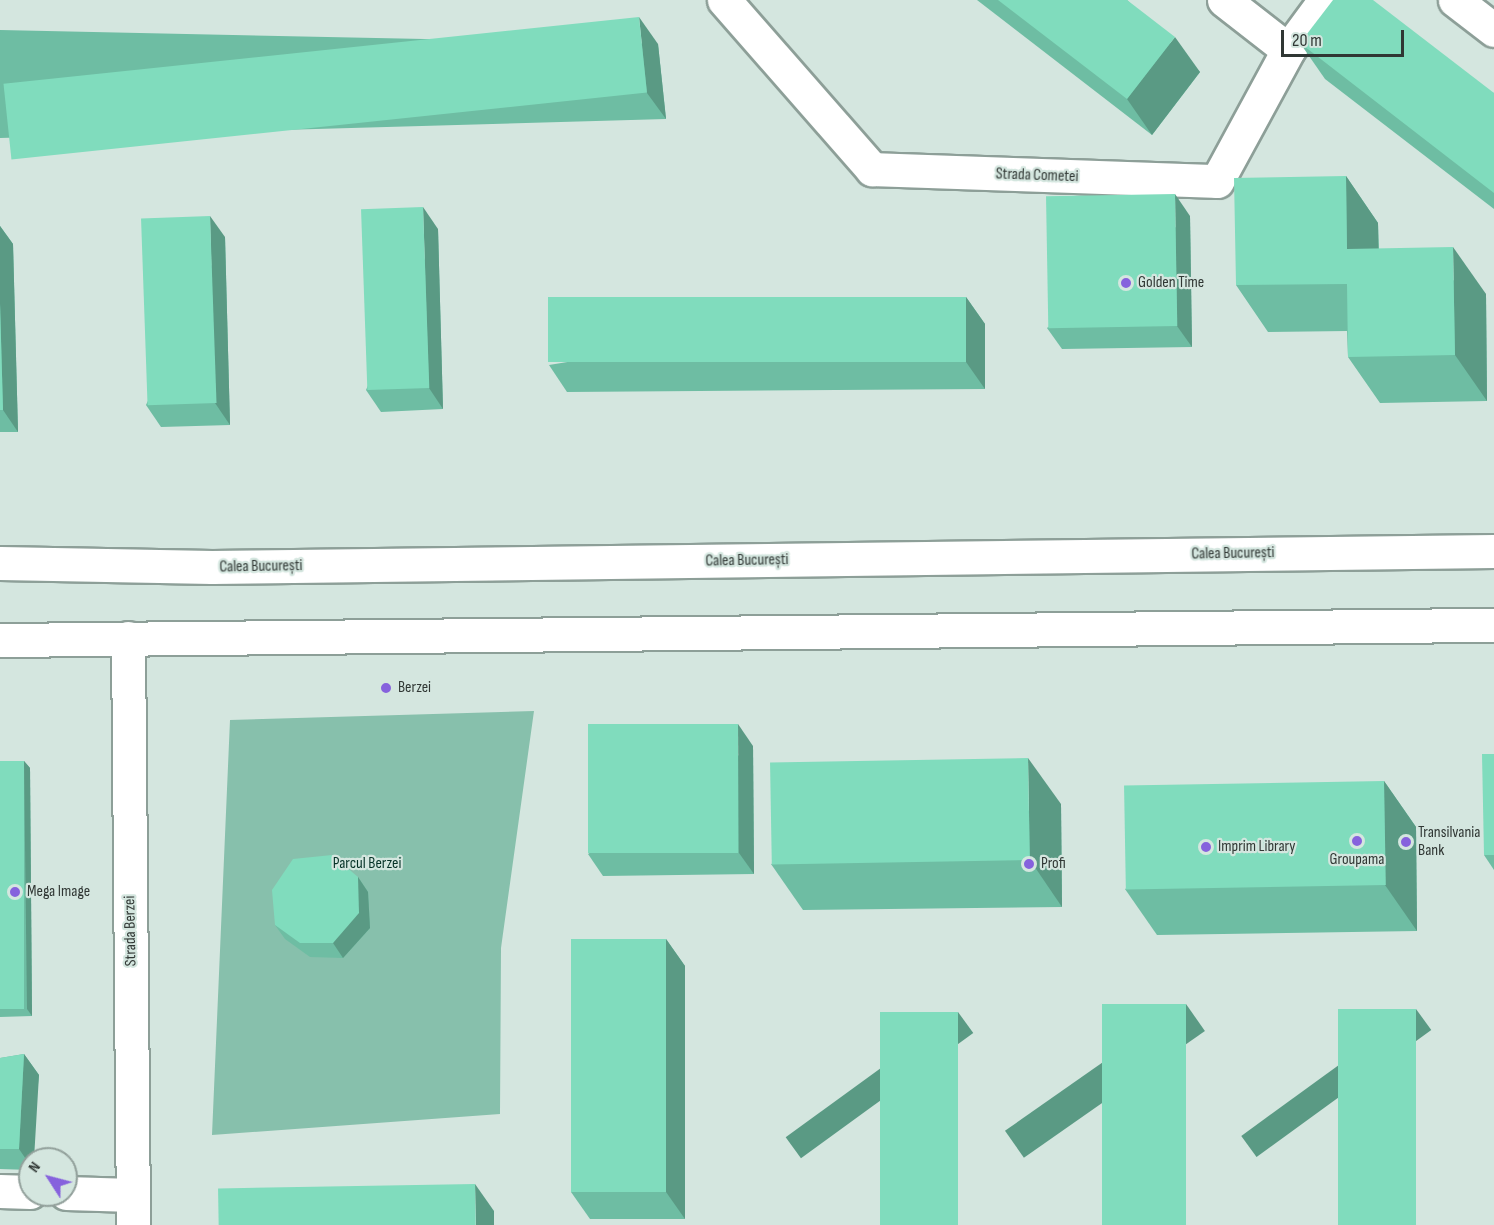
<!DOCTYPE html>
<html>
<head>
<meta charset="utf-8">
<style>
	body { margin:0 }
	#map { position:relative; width:1494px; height:1225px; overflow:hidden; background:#d4e6df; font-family:"Sofia Sans Condensed",sans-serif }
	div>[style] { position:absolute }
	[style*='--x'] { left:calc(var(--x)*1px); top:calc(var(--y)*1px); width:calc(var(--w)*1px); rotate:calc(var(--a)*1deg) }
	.green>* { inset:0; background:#87c0ac }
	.roads { filter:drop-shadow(2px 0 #8d9f98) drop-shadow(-2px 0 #8d9f98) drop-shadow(0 2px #8d9f98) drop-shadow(0 -2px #8d9f98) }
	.street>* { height:33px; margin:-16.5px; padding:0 16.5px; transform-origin:16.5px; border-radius:16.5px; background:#fff }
	.primary>* { height:33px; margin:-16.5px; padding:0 16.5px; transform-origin:16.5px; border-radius:16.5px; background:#fff }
	.wall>* { inset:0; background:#6ebda3 }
	.shaded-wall>* { inset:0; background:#5a9a84; transform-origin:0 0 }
	.building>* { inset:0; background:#80dcbd; transform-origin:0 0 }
	.dots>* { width:16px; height:16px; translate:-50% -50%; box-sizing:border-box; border:3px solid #d4e6df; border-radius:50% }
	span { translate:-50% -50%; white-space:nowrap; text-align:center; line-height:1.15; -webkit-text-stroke:4.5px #d4e6df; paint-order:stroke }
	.street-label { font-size:16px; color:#303734 }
	.poi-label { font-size:16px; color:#303734 }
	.left { translate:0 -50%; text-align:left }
	.park-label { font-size:16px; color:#053226 }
	.north { position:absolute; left:18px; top:1147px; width:60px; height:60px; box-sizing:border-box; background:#d4e6df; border:2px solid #92a09b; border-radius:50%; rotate:306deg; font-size:16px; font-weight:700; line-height:24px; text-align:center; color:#303734 }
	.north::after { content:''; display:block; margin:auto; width:21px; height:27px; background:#8662dd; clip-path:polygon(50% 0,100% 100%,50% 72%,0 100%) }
	.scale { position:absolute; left:1281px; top:30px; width:123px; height:27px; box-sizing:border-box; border:3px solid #303734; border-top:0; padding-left:8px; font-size:18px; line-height:21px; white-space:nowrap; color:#303734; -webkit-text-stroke:4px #d4e6df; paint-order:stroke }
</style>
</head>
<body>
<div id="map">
	<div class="green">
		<i style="clip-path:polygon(534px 711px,501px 948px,500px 1114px,212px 1135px,230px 720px)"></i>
	</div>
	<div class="roads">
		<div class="street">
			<i style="--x:724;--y:0;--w:225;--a:48.8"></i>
			<i style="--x:872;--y:169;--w:345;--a:2"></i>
			<i style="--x:1217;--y:181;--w:149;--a:-61.5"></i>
			<i style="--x:1288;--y:50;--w:62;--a:-53.5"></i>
			<i style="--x:1224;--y:0;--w:81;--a:38"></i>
			<i style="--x:1455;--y:0;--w:49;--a:37.6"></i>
			<i style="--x:128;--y:638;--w:587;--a:89.51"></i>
			<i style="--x:0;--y:1191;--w:30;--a:2"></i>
			<i style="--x:66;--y:1193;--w:67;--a:1.7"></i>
		</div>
		<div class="primary">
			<i style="--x:0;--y:563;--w:212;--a:1.1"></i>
			<i style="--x:212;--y:567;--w:1282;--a:-0.72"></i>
			<i style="--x:0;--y:640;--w:1494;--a:-0.58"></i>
		</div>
	</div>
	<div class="wall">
		<i style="clip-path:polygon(977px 0,1127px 0,1200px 72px,1152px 135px)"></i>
		<i style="clip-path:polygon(0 30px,658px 44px,666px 119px,0 138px)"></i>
		<i style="clip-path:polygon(1300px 43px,1494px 93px,1494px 209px,1325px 79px)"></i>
		<i style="clip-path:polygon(1346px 176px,1378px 223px,1379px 249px,1486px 294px,1487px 401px,1380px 403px,1348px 357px,1347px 331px,1268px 332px,1236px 285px)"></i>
		<i style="clip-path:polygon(1190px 216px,1192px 347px,1062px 349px,1047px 328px)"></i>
		<i style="clip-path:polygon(0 226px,13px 244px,18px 432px,0 432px)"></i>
		<i style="clip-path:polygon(438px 229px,443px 409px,381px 412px,366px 390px)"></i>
		<i style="clip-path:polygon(225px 237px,230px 425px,161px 427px,146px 405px)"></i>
		<i style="clip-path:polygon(966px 297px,985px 324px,985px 389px,567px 392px,549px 365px)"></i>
		<i style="clip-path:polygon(753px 746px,754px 874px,603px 876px,588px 854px)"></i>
		<i style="clip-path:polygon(1494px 754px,1494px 870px,1484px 855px)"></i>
		<i style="clip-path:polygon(0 761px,24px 761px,30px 768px,32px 1016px,0 1017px)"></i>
		<i style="clip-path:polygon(1384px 781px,1416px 827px,1417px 931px,1157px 935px,1125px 889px)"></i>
		<i style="clip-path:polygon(1061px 804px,1062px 907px,803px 910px,771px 864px)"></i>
		<i style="clip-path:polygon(358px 877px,368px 892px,370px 928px,343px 958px,310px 957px,285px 939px,275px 925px)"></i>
		<i style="clip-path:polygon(666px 939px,685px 966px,685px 1219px,590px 1219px,571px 1192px)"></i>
		<i style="clip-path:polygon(24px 1054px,39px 1075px,30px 1159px,30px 1170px,0 1169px,0 1058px)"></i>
	</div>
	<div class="shaded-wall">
		<i style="clip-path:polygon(639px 17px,658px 44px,666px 119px,647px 93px)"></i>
		<i style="clip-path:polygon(1175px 37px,1200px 72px,1152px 135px,1127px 99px)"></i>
		<i style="clip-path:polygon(1346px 176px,1378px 223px,1379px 296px,1347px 249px)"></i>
		<i style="clip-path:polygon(1175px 194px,1190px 216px,1192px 347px,1177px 326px)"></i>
		<i style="clip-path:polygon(423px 207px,438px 229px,443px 409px,429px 388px)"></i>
		<i style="clip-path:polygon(210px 216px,225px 237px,230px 425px,215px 403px)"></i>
		<i style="clip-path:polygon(0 226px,13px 244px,18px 432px,3px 410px,0 303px)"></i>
		<i style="clip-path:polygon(1453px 247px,1486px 294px,1487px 401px,1455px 355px)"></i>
		<i style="clip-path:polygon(966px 297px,985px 324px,985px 389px,966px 362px)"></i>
		<i style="clip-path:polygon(738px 724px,753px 746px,754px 874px,739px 853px)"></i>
		<i style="clip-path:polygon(1028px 758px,1061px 804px,1062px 907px,1030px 860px)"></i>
		<i style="clip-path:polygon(24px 761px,30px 768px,32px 1016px,27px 1009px)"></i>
		<i style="clip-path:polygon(1384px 781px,1416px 827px,1417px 931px,1385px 885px)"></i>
		<i style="clip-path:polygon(358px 877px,368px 892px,370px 928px,343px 958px,333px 943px)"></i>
		<i style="clip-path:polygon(666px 939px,685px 966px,685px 1219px,666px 1192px)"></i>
		<i style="left:1186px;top:1004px;width:33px;height:221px;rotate:55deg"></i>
		<i style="left:1416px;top:1009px;width:26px;height:216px;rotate:54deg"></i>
		<i style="left:958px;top:1012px;width:26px;height:213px;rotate:54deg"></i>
		<i style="clip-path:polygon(24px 1054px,39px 1075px,34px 1159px,30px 1159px,30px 1165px,19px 1149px)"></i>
		<i style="clip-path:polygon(475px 1184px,494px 1211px,494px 1225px,476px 1225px)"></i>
	</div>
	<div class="building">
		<i style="clip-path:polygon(998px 0,1127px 0,1175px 37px,1127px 99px)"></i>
		<i style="clip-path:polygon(1333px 0,1373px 0,1494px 93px,1494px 193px,1300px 43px)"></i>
		<i style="left:639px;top:17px;width:76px;height:639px;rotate:84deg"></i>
		<i style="clip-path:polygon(1346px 176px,1347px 249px,1453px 247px,1455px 355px,1348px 357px,1347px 284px,1236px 285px,1234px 178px)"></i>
		<i style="left:1175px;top:194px;width:132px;height:129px;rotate:89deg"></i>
		<i style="left:423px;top:207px;width:181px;height:62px;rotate:88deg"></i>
		<i style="left:210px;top:216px;width:187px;height:69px;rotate:88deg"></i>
		<i style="left:966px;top:297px;width:65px;height:418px;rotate:90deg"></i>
		<i style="clip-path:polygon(0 303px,3px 410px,0 410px)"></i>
		<i style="left:738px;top:724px;width:129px;height:150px;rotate:90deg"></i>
		<i style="clip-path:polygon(1482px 754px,1494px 754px,1494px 855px,1484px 855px)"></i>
		<i style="left:1028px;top:758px;width:102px;height:258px;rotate:89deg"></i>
		<i style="left:0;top:761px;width:24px;height:248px"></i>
		<i style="left:1384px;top:781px;width:104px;height:260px;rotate:89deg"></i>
		<i style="clip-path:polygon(332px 855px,358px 877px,359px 913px,333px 943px,300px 943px,275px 925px,272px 890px,293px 859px)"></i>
		<i style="left:571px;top:939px;width:95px;height:253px"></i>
		<i style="left:1186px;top:1004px;width:221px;height:84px;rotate:90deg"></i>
		<i style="left:1416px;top:1009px;width:216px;height:78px;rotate:90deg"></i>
		<i style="left:880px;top:1012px;width:78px;height:213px"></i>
		<i style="clip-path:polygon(24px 1054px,19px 1149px,0 1149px,0 1058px)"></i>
		<i style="left:475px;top:1184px;width:41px;height:257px;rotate:89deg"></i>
	</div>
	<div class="dots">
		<i style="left:1126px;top:283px;background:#8662dd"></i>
		<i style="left:386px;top:688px;background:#8662dd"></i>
		<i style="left:1357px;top:841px;background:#8662dd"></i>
		<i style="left:1406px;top:842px;background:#8662dd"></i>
		<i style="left:1206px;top:847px;background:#8662dd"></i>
		<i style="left:1029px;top:864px;background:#8662dd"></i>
		<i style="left:15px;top:892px;background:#8662dd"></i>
	</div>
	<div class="street-label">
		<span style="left:1037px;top:176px;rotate:2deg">Strada Cometei</span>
		<span style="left:1233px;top:554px;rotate:-1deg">Calea București</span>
		<span style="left:747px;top:561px;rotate:-1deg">Calea București</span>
		<span style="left:261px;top:567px;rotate:-1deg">Calea București</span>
		<span style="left:131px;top:931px;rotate:-91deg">Strada Berzei</span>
	</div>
	<div class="poi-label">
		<span class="left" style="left:1138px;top:283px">Golden Time</span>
		<span class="left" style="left:398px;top:688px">Berzei</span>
		<span class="left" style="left:1418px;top:842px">Transilvania<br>Bank</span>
		<span class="left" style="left:1218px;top:847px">Imprim Library</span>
		<span style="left:1357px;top:860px">Groupama</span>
		<span class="left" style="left:1041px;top:864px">Profi</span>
		<span class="left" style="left:27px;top:892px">Mega Image</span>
	</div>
	<div class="park-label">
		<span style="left:367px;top:864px">Parcul Berzei</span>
	</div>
	<div class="north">N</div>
	<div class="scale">20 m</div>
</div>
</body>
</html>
